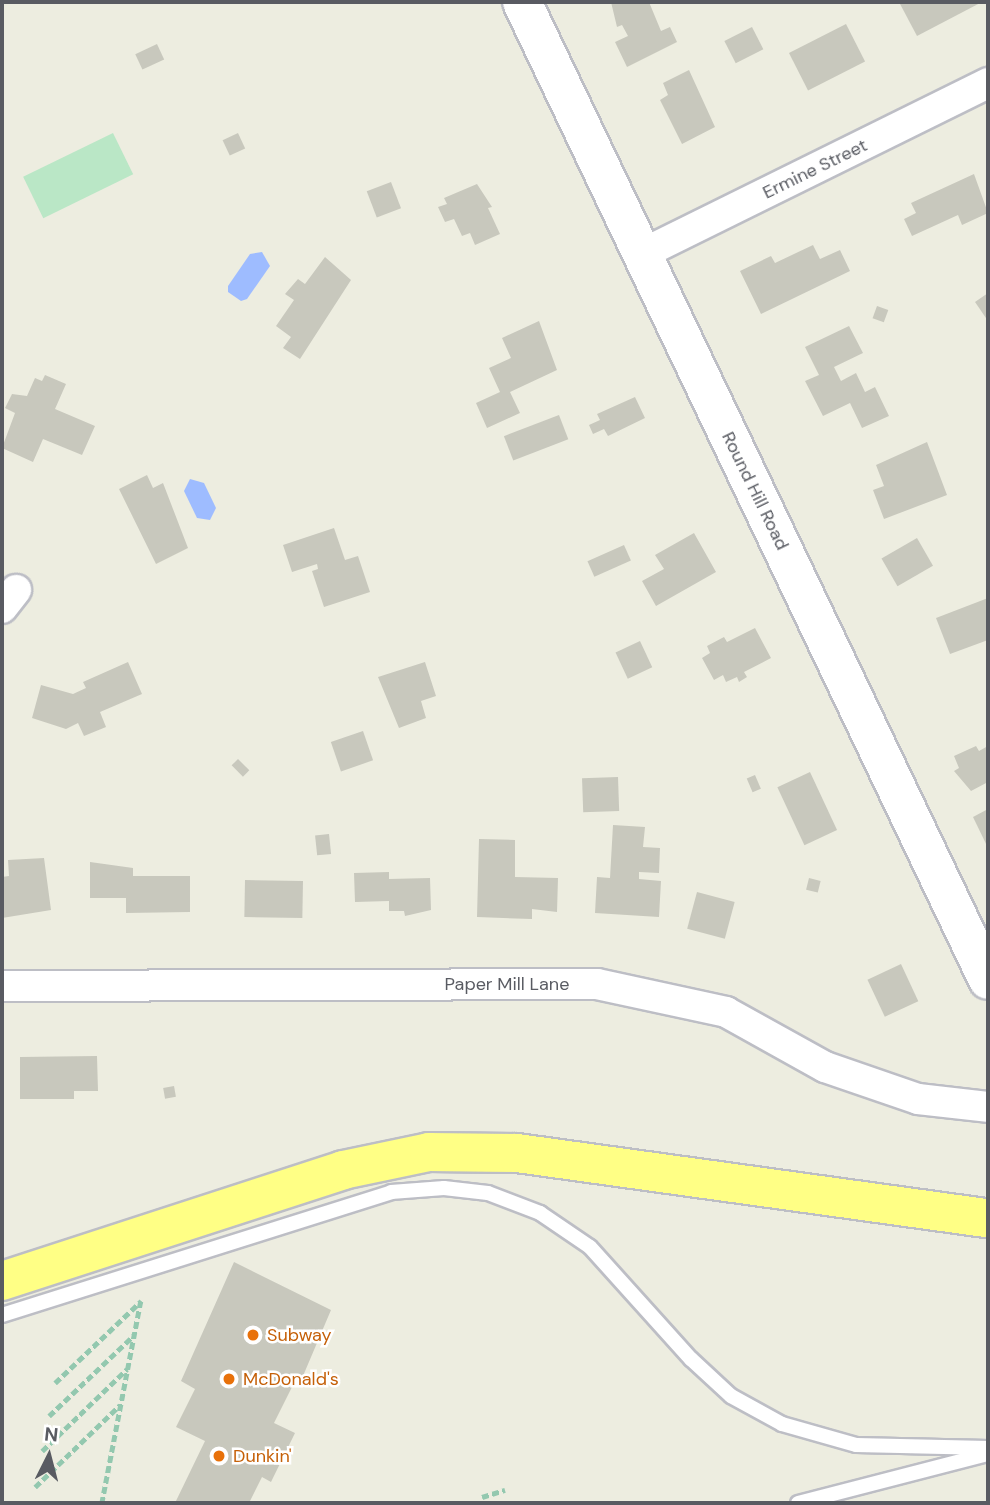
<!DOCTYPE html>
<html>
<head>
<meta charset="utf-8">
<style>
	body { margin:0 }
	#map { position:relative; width:990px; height:1505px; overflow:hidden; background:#edede0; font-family:"DM Sans",sans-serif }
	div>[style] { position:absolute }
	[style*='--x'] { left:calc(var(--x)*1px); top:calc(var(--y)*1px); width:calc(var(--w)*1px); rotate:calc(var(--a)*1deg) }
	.green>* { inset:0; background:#bae7c6; transform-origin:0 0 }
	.water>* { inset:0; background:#9ebcff }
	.building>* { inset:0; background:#c8c8bd; transform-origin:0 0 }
	.path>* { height:4.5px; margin-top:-2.25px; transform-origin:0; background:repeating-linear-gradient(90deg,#93c8af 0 7px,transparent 0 10.5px) }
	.roads { filter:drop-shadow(2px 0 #bdbec5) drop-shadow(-2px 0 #bdbec5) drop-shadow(0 2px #bdbec5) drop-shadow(0 -2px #bdbec5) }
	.service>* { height:14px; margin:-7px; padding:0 7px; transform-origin:7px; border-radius:7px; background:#fff }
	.minor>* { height:30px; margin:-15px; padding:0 15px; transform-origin:15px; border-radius:15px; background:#fff }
	.secondary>* { height:38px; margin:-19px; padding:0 19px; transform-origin:19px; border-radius:19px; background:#fff }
	.motorway>* { height:38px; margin:-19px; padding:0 19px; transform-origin:19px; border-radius:19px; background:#ffff85 }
	.dots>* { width:19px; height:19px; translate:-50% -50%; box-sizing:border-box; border:4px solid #fff; border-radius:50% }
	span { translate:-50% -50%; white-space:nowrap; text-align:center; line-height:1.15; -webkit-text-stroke:5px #fff; paint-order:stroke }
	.street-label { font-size:18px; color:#595b62 }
	.food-label { font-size:18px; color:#c56008 }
	.left { translate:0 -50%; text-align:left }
	.frame { position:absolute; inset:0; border:4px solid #595b62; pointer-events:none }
	.north { position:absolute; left:14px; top:1421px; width:70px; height:70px; -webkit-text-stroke:5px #fff; paint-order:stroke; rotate:6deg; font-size:19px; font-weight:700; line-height:28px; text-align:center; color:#595b62 }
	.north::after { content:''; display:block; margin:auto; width:24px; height:32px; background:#595b62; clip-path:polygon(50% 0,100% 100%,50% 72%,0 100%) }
</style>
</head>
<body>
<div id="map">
	<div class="green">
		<i style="left:113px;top:133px;width:46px;height:100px;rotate:64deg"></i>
	</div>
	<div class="water">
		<i style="clip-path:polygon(262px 252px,270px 266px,247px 299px,241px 301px,228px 292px,228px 286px,250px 254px)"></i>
		<i style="clip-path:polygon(190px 479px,204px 483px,216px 508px,210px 520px,197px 518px,184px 491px)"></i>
	</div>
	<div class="building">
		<i style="clip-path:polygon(611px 2px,649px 2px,661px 31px,670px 27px,677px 42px,627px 67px,615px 42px,628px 36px,622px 25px,617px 27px)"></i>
		<i style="clip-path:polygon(899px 2px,982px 2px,917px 36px)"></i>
		<i style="left:846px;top:24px;width:42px;height:64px;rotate:63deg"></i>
		<i style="left:752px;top:27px;width:25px;height:31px;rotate:63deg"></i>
		<i style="left:157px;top:44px;width:17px;height:24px;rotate:65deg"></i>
		<i style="clip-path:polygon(689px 70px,715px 127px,682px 144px,660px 100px,668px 95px,663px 83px)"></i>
		<i style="left:238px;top:133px;width:17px;height:17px;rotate:65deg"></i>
		<i style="clip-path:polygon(974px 174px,988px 213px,962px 225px,958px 215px,912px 236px,904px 219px,916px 213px,911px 203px)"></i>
		<i style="left:391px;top:182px;width:28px;height:26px;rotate:69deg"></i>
		<i style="clip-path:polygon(477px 184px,492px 207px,488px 208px,500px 234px,475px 245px,470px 233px,462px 236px,454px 219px,445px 222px,438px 207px,447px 204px,444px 198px)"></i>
		<i style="clip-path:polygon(813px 245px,820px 259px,840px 250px,850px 271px,761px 314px,740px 271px,771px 256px,775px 263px)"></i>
		<i style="clip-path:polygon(325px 257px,351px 280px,300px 359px,283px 348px,291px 337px,276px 326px,294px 300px,285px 294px,298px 279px,305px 284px)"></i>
		<i style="clip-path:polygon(988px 293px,988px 321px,975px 302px)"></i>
		<i style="left:877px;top:306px;width:12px;height:13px;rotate:20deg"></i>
		<i style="clip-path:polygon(539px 321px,557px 370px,510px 392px,520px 413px,487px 428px,476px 403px,500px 392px,489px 368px,511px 358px,502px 338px)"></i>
		<i style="clip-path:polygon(849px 326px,863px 353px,834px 367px,841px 381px,856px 373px,865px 392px,875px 387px,889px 416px,862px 428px,850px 403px,823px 416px,805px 381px,819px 375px,805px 347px)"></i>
		<i style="clip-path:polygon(45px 375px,66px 384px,55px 409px,95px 426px,82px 455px,43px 439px,33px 462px,2px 448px,15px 413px,5px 408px,12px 394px,27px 396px,35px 378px,42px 381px)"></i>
		<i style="clip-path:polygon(635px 397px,645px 418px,608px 436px,604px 429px,593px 434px,589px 425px,600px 420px,597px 414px)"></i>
		<i style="left:559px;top:415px;width:26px;height:59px;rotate:69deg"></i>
		<i style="clip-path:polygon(927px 442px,947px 495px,884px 519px,873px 490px,884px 486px,876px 465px)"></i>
		<i style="clip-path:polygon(147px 475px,153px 488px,163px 483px,188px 548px,156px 564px,119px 489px)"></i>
		<i style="clip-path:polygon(334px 528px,345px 560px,358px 556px,370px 592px,324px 607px,312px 571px,318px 569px,317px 564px,292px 572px,283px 545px)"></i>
		<i style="clip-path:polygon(694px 533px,716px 572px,656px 606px,642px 581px,664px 569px,655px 555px)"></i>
		<i style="left:917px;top:538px;width:32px;height:41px;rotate:60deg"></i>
		<i style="left:624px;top:545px;width:17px;height:40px;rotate:66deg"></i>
		<i style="clip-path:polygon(988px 598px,988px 640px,950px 654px,936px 618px)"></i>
		<i style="clip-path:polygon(755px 628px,771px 658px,744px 672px,747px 677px,739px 682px,737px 677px,726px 682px,723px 675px,714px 680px,702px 658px,710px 653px,707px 646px,724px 637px,727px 642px)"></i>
		<i style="left:640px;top:641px;width:29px;height:27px;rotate:65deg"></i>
		<i style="clip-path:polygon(128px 662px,142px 694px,100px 712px,106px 727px,84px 736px,78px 723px,66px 729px,32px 718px,41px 685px,73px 694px,86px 688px,83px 682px)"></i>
		<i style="clip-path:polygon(425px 662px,436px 696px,421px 701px,426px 718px,399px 728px,378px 677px)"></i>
		<i style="left:363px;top:731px;width:31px;height:34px;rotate:71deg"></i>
		<i style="clip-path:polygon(976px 746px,979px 751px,988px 746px,988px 782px,971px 791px,954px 771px,959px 768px,954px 756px)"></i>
		<i style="left:238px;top:759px;width:16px;height:9px;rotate:45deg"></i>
		<i style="left:810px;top:772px;width:64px;height:36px;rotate:65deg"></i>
		<i style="left:755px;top:775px;width:15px;height:9px;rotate:67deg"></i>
		<i style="left:618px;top:777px;width:34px;height:36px;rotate:88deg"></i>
		<i style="clip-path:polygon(988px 809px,988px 848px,973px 817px)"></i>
		<i style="clip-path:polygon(613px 825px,645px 827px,643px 847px,660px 848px,659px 873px,639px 872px,639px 879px,661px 881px,659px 917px,595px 913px,597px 877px,610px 878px)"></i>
		<i style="left:329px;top:834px;width:20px;height:14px;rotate:84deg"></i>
		<i style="clip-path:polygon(479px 839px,515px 840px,515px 877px,558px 878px,557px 912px,532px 909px,532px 919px,477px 917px)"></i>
		<i style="clip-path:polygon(44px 858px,51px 910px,2px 918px,2px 877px,9px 876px,8px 860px)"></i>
		<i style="clip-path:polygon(90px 862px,133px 868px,133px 876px,190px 876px,190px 912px,126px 913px,126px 898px,90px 898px)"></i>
		<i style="clip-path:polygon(389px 872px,389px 879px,430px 878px,431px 910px,405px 916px,404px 911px,389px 911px,389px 901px,355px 902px,354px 873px)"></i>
		<i style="left:809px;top:878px;width:12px;height:12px;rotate:14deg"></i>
		<i style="left:245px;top:880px;width:58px;height:37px;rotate:1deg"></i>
		<i style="left:697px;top:892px;width:39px;height:38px;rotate:15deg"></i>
		<i style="left:901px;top:964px;width:41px;height:37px;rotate:65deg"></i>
		<i style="clip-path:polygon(97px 1056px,98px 1091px,74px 1091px,74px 1099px,20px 1099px,20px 1057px)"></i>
		<i style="left:174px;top:1086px;width:11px;height:11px;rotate:80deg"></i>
		<i style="clip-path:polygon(234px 1262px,331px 1310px,300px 1383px,295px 1381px,274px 1423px,295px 1433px,271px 1482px,262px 1477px,249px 1503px,175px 1503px,205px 1441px,176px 1427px,195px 1389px,181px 1381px)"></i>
	</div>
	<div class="path">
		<i style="--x:55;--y:1383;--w:119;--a:-43.6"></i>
		<i style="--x:141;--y:1301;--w:206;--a:100.9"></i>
		<i style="--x:49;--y:1416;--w:117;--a:-43.6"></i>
		<i style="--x:42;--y:1451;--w:118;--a:-44"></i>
		<i style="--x:35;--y:1487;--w:118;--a:-44"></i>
		<i style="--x:482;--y:1497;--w:24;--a:-17"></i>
	</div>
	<div class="roads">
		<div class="service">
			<i style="--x:2;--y:1315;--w:408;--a:-17.5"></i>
			<i style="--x:391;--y:1192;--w:53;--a:-4.3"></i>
			<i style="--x:444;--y:1188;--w:44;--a:6.5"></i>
			<i style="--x:488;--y:1193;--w:56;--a:21"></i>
			<i style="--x:540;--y:1213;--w:60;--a:34.2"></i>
			<i style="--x:590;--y:1247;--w:151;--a:48"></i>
			<i style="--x:691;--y:1359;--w:54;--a:42.8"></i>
			<i style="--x:731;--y:1396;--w:58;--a:28.8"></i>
			<i style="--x:782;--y:1424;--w:77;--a:15.8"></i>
			<i style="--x:856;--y:1445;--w:132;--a:1.3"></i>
			<i style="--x:798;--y:1503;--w:195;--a:-14.5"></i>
		</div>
		<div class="minor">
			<i style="--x:642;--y:254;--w:386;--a:-26.3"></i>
			<i style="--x:2;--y:608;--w:23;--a:-52"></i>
			<i style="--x:2;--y:986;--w:595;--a:-0.19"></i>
			<i style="--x:597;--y:984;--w:132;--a:12.2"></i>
			<i style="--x:726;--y:1012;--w:113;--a:29.1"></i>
			<i style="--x:825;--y:1067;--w:98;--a:19"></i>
			<i style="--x:918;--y:1099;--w:70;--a:6.5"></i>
		</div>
		<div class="secondary">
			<i style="--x:522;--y:2;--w:1083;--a:64.52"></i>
		</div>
		<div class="motorway">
			<i style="--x:2;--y:1281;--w:359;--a:-18"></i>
			<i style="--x:343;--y:1170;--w:88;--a:-11.8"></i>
			<i style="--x:429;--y:1152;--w:88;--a:0.7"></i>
			<i style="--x:517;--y:1153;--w:475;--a:7.9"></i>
		</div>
	</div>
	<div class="dots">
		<i style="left:253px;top:1335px;background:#e8710a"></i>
		<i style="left:229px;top:1379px;background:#e8710a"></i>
		<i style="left:219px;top:1456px;background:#e8710a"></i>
	</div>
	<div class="street-label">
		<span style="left:815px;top:169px;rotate:-26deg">Ermine Street</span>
		<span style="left:755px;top:491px;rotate:64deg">Round Hill Road</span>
		<span style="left:507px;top:984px">Paper Mill Lane</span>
	</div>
	<div class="food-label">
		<span class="left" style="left:267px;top:1335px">Subway</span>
		<span class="left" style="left:243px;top:1379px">McDonald's</span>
		<span class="left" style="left:233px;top:1456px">Dunkin'</span>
	</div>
	<div class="frame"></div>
	<div class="north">N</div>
</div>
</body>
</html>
